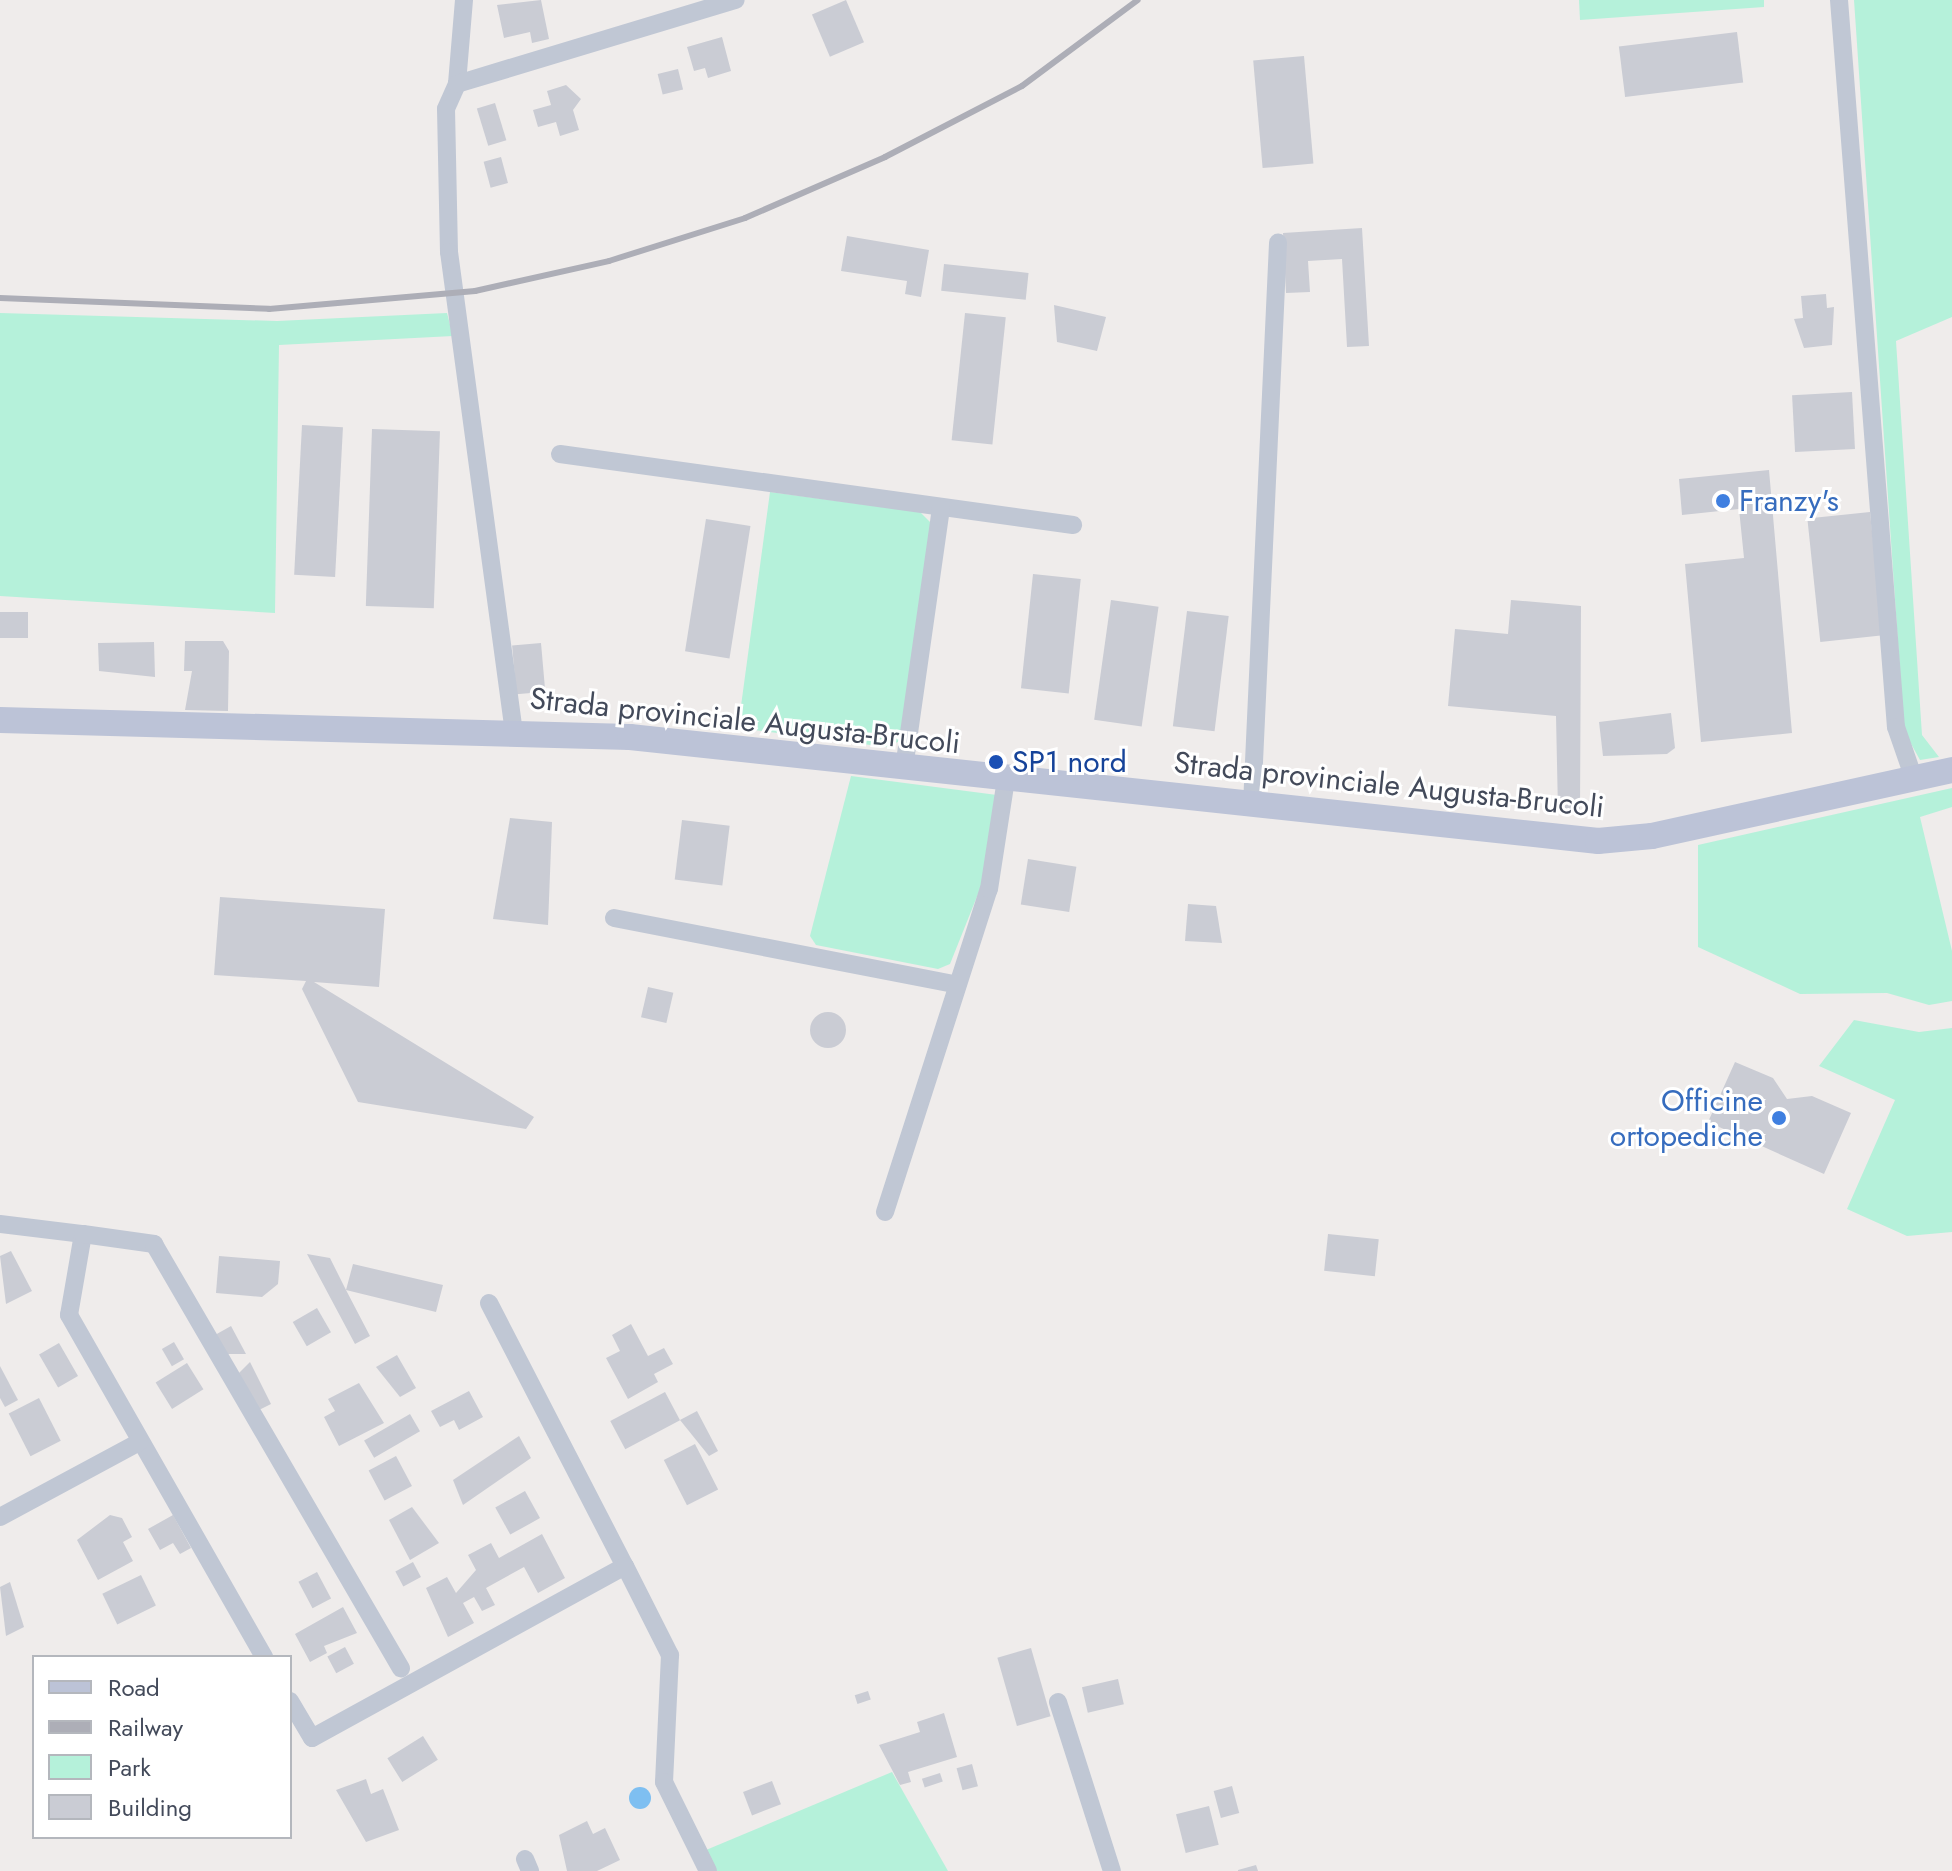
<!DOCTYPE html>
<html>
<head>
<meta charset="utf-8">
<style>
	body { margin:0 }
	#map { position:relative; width:1952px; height:1871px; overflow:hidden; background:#efeceb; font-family:Jost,sans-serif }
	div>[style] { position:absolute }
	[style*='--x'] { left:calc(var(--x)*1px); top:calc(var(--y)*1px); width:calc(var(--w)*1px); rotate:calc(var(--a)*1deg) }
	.green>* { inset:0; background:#b5f1da }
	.water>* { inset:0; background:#7ebff1 }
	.round { border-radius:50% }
	.building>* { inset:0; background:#caccd4; transform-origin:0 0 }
	.street>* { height:18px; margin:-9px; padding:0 9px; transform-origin:9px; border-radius:9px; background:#c0c7d4 }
	.secondary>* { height:26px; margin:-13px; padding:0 13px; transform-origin:13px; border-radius:13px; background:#bcc3d7 }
	.rail>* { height:6px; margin:-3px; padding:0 3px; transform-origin:3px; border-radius:3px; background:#adaeb7 }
	.dots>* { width:22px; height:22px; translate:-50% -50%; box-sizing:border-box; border:4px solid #fff; border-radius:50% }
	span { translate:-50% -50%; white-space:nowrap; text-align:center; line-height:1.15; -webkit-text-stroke:6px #fff; paint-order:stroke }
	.shop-label { font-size:30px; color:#366cbe }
	.left { translate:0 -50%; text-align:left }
	.right { translate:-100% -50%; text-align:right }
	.street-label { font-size:30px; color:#434a5a }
	.transit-label { font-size:30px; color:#164399 }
	.legend { position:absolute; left:32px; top:1655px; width:260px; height:184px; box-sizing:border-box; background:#fff; border:2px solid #b4b7bd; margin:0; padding:10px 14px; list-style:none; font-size:24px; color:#434a5a }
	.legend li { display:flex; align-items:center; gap:16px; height:40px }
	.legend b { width:40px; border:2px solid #b4b7bd }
</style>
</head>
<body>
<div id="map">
	<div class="green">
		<i style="clip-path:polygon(1579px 0,1764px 0,1764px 7px,1580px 20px)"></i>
		<i style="clip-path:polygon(1854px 0,1952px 0,1952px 317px,1896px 341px,1922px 735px,1939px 757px,1920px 760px,1904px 731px)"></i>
		<i style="clip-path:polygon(0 313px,277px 321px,447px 313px,453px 336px,279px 345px,275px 613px,0 596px)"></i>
		<i style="clip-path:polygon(770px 492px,920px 512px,931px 523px,900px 741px,886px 747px,738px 728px)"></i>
		<i style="clip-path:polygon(851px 776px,997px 795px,986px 874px,950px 964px,938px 969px,816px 945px,810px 936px)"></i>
		<i style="clip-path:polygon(1952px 788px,1952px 807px,1920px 817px,1952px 951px,1952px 1001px,1929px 1005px,1887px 993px,1800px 994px,1698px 947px,1698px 845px)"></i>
		<i style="clip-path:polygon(1854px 1020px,1919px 1032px,1952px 1028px,1952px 1232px,1907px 1236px,1847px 1209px,1895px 1100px,1819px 1066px)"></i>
		<i style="clip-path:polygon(892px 1772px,948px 1871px,716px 1871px,706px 1850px)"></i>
	</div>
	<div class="water">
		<i class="round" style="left:629px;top:1787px;width:22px;height:22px"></i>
	</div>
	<div class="building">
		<i style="clip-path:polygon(541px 0,549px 39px,532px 43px,530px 32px,504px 38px,497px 5px)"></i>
		<i style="left:846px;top:0;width:46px;height:37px;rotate:67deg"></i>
		<i style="left:1737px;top:32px;width:51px;height:119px;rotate:83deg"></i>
		<i style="clip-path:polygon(722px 37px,731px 71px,708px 78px,705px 68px,694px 71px,687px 47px)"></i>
		<i style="left:1304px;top:56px;width:108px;height:51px;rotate:85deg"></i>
		<i style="left:678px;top:69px;width:21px;height:21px;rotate:76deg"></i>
		<i style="clip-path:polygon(566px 85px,581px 99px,573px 110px,579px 130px,560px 136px,556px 122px,538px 127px,533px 110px,551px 105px,547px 91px)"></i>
		<i style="left:495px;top:103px;width:39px;height:19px;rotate:73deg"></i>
		<i style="left:501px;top:157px;width:27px;height:18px;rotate:75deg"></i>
		<i style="clip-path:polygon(1362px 228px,1369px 346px,1347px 347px,1342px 259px,1308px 261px,1310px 292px,1286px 293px,1283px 233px)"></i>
		<i style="clip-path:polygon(847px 236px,929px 250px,921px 297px,905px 294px,907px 281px,841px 271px)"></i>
		<i style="left:944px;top:264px;width:85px;height:27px;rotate:6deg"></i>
		<i style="clip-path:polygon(1826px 294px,1827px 308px,1834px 307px,1832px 345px,1804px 348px,1794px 319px,1803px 318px,1801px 296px)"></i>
		<i style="clip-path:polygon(1054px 305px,1106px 317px,1097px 351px,1057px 342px)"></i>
		<i style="left:965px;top:313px;width:41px;height:128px;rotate:6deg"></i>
		<i style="left:1852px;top:392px;width:57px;height:60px;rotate:87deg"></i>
		<i style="left:302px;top:425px;width:41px;height:150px;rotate:3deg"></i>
		<i style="left:372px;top:429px;width:68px;height:177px;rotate:2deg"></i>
		<i style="clip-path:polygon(1769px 470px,1792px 733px,1701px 742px,1685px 564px,1744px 558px,1739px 509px,1682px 515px,1679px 479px)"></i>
		<i style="left:1870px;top:512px;width:124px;height:63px;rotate:84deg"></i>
		<i style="left:706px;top:519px;width:45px;height:134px;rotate:9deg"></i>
		<i style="left:1033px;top:574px;width:48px;height:115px;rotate:6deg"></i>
		<i style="left:1111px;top:600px;width:48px;height:121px;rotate:8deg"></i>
		<i style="clip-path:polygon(1511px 600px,1581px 606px,1580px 813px,1558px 811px,1556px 716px,1448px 706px,1455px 629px,1508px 634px)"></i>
		<i style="left:1187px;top:611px;width:42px;height:116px;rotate:7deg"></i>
		<i style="left:0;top:612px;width:28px;height:26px"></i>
		<i style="clip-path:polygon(185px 641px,223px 641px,229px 651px,228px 711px,185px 710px,192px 671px,184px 671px)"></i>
		<i style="clip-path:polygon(154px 642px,155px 677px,99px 671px,98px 643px)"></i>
		<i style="left:541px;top:643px;width:49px;height:29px;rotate:85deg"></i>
		<i style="clip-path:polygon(1671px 713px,1675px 748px,1667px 754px,1603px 756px,1599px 722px)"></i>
		<i style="clip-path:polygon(510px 818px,552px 822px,548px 925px,493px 919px)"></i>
		<i style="left:682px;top:820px;width:48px;height:60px;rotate:7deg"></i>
		<i style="left:1028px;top:859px;width:49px;height:46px;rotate:9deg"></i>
		<i style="clip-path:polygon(220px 897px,385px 909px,379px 987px,314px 982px,534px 1117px,526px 1129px,358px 1102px,302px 989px,306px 981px,214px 975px)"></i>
		<i style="clip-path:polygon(1188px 904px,1216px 906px,1222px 943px,1185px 941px)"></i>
		<i style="left:648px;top:987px;width:26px;height:31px;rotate:13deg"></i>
		<i class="round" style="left:810px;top:1012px;width:36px;height:36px"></i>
		<i style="clip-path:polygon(1735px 1062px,1773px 1078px,1787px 1099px,1812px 1096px,1851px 1113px,1824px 1174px,1708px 1122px)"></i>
		<i style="left:1328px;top:1234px;width:51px;height:37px;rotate:6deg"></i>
		<i style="clip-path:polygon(11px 1251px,32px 1291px,6px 1304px,0 1256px)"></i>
		<i style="clip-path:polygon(307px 1254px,330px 1258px,346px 1290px,353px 1264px,443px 1285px,436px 1312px,346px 1290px,370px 1336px,355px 1344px)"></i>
		<i style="clip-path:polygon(219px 1256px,280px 1261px,278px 1284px,262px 1297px,216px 1293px)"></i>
		<i style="left:317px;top:1308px;width:28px;height:28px;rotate:60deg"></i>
		<i style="clip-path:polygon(631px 1324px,648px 1356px,664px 1348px,673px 1364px,654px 1374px,658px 1382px,628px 1399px,606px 1358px,620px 1351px,612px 1335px)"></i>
		<i style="clip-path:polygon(231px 1326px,246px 1354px,227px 1354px,215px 1335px)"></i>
		<i style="left:174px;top:1342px;width:20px;height:14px;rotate:60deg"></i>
		<i style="left:59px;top:1343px;width:38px;height:23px;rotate:60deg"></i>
		<i style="clip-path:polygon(397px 1355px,416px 1388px,400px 1397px,376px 1367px)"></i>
		<i style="clip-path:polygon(250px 1362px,271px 1404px,259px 1410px,238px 1374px)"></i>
		<i style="left:187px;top:1363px;width:31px;height:37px;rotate:58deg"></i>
		<i style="clip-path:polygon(0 1366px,18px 1400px,5px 1407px,0 1398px)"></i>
		<i style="clip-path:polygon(359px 1383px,384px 1423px,339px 1446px,324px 1417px,335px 1411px,328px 1399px)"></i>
		<i style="clip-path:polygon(469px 1391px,483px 1417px,459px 1430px,454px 1420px,440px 1427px,431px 1411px)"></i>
		<i style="left:665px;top:1392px;width:32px;height:62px;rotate:62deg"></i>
		<i style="left:39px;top:1398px;width:48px;height:34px;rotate:63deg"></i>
		<i style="clip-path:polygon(697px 1411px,718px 1451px,709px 1456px,680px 1420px)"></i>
		<i style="left:410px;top:1414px;width:20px;height:53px;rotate:60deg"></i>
		<i style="clip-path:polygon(519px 1436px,531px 1458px,463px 1505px,453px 1480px)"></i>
		<i style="left:695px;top:1444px;width:51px;height:35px;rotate:63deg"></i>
		<i style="left:396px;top:1456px;width:34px;height:31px;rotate:62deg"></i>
		<i style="left:525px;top:1491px;width:31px;height:34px;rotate:61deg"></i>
		<i style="clip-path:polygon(412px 1507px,439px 1543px,410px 1560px,389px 1520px)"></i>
		<i style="clip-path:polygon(110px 1515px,122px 1518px,132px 1537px,123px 1542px,133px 1561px,98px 1580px,77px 1540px)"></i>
		<i style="clip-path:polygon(173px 1515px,191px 1548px,180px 1554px,173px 1543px,160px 1550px,148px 1529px)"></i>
		<i style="clip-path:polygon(542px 1534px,565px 1578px,538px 1593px,524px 1567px,486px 1588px,495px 1605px,482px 1611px,474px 1597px,463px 1603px,474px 1623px,448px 1637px,426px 1588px,447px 1577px,456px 1593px,476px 1570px,468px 1555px,491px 1543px,499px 1558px)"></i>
		<i style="left:413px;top:1562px;width:17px;height:20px;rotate:62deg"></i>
		<i style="left:317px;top:1572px;width:30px;height:21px;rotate:62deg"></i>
		<i style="left:141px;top:1575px;width:34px;height:43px;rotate:64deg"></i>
		<i style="clip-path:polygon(10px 1582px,24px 1627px,6px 1636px,0 1587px)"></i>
		<i style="clip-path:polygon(343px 1607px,357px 1633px,324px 1646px,327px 1653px,310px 1662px,295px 1634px)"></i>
		<i style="left:345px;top:1647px;width:19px;height:20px;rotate:62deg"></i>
		<i style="left:1031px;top:1648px;width:71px;height:35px;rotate:74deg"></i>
		<i style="left:1118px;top:1679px;width:26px;height:37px;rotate:77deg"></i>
		<i style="left:868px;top:1691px;width:9px;height:14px;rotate:72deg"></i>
		<i style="clip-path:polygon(944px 1713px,957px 1757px,908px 1772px,911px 1782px,900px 1785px,879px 1745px,920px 1732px,917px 1722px)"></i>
		<i style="left:423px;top:1736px;width:28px;height:42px;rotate:58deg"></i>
		<i style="left:972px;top:1764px;width:23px;height:16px;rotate:75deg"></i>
		<i style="left:940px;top:1773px;width:9px;height:19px;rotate:72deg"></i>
		<i style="clip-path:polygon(366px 1779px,371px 1794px,383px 1789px,399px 1830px,366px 1842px,336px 1790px)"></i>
		<i style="left:772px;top:1781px;width:25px;height:31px;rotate:69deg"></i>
		<i style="left:1232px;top:1786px;width:28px;height:19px;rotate:75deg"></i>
		<i style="left:1209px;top:1806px;width:40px;height:34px;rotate:76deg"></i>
		<i style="clip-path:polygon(587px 1821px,593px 1834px,605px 1828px,620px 1860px,597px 1871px,567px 1871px,559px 1835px)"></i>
		<i style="clip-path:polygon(1256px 1865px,1258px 1871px,1238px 1871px,1238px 1870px)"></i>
	</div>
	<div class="street">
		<i style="--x:464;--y:0;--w:84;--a:94.8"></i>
		<i style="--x:457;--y:84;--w:27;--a:114"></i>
		<i style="--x:446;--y:109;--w:143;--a:88.8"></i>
		<i style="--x:449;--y:252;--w:482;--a:82.3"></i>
		<i style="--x:1839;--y:0;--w:729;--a:85.52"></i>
		<i style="--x:1896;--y:727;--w:55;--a:70.9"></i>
		<i style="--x:457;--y:84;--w:291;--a:-16.8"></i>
		<i style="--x:560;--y:454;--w:518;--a:7.88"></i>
		<i style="--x:904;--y:768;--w:262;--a:-81.9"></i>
		<i style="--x:1252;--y:805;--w:563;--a:-87.35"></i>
		<i style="--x:614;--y:918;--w:346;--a:11"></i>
		<i style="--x:885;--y:1212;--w:339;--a:-72.2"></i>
		<i style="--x:989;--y:889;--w:111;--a:-81.2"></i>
		<i style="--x:0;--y:1224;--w:84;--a:6.9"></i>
		<i style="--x:83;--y:1234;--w:82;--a:99.8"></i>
		<i style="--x:69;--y:1315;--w:394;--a:60.3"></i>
		<i style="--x:83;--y:1234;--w:72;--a:8"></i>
		<i style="--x:154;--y:1244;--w:491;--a:59.8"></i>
		<i style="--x:489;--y:1303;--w:296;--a:62.7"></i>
		<i style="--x:0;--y:1517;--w:158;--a:-28.3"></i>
		<i style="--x:290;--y:1701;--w:43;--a:59.3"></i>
		<i style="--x:312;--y:1738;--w:357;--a:-28.8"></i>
		<i style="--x:625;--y:1566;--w:100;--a:63.2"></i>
		<i style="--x:670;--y:1655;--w:127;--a:92.7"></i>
		<i style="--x:664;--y:1782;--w:99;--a:63.7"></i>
		<i style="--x:1058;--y:1702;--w:177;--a:72.3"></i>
		<i style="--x:525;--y:1859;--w:13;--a:67"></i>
	</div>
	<div class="secondary">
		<i style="--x:0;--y:720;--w:630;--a:1.55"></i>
		<i style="--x:630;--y:737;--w:974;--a:6.13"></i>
		<i style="--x:1598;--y:841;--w:54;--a:-5.3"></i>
		<i style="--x:1652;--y:836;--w:307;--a:-12.4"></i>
	</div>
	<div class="rail">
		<i style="--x:0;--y:298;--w:269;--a:2.3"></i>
		<i style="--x:269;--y:309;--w:207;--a:-5"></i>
		<i style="--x:475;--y:291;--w:137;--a:-12.6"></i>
		<i style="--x:609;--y:261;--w:143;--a:-17.5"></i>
		<i style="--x:745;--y:218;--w:153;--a:-23.5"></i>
		<i style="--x:885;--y:157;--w:154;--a:-27.4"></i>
		<i style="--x:1022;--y:86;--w:144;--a:-36.6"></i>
	</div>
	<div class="dots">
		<i style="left:1723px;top:501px;background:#3f7fe0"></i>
		<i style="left:996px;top:762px;background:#1a4fb4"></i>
		<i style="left:1779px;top:1118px;background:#3f7fe0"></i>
	</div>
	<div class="shop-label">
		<span class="left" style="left:1739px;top:501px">Franzy's</span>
		<span class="right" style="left:1763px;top:1118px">Officine<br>ortopediche</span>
	</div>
	<div class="street-label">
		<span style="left:745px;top:721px;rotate:6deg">Strada provinciale Augusta-Brucoli</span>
		<span style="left:1389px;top:785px;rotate:6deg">Strada provinciale Augusta-Brucoli</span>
	</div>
	<div class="transit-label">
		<span class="left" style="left:1012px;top:762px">SP1 nord</span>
	</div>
	<ul class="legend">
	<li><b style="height:10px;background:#bcc3d7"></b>Road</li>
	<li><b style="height:10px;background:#adaeb7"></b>Railway</li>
	<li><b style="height:22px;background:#b5f1da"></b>Park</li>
	<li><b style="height:22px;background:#caccd4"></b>Building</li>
	</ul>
</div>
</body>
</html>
